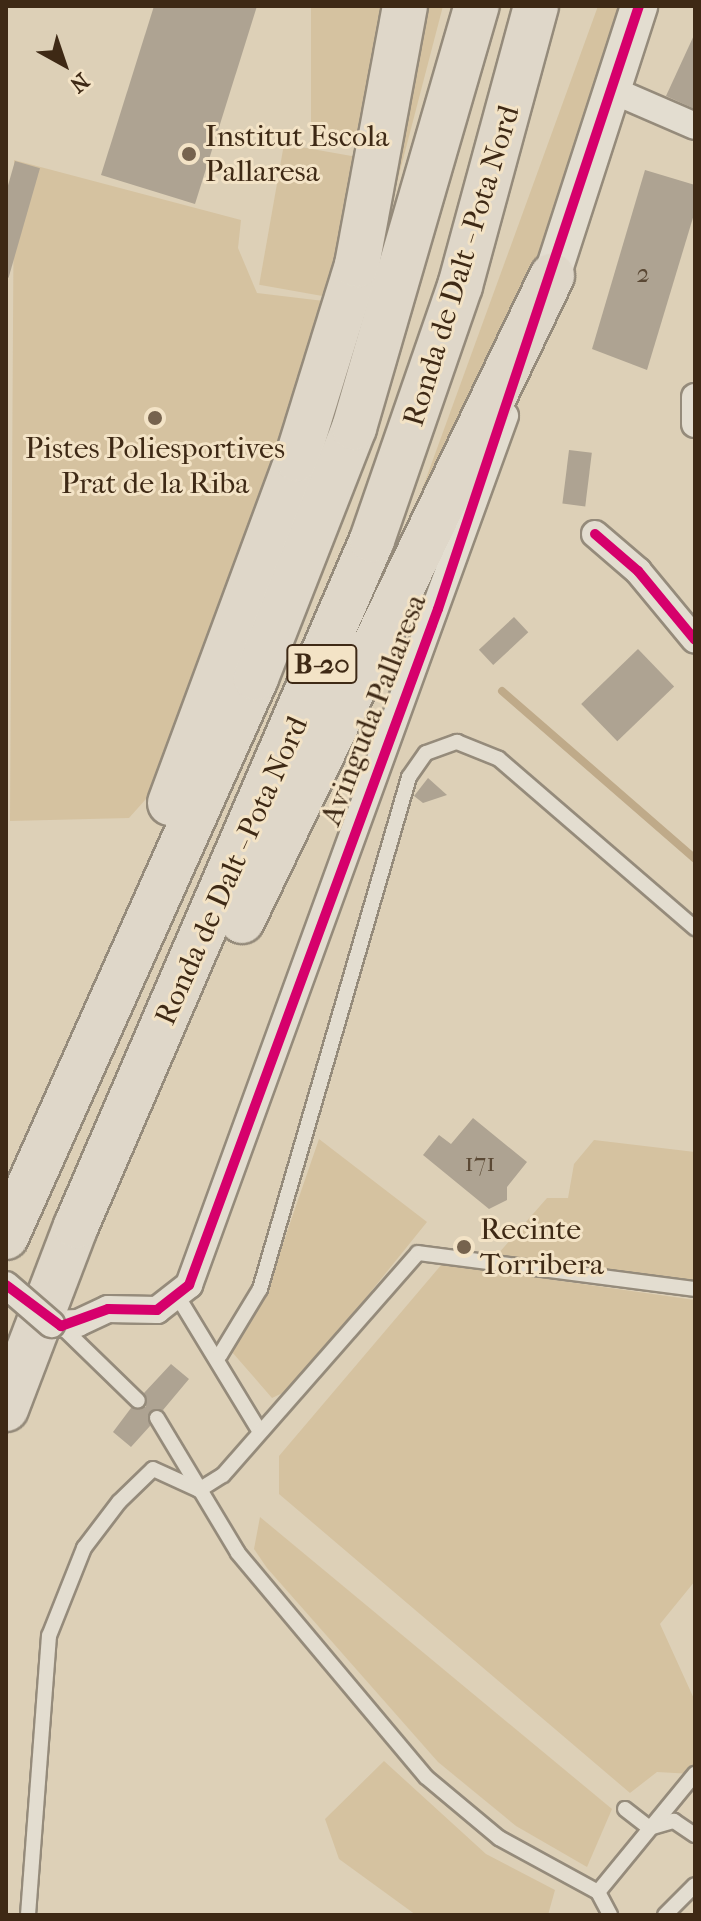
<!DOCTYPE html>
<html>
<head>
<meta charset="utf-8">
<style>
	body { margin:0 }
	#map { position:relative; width:701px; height:1921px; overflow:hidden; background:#ddd0b7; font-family:"IM FELL French Canon",serif }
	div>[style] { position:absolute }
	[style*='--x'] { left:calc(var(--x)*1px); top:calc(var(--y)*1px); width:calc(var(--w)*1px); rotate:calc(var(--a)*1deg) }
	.green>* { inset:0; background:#d5c2a0; transform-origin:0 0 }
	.stream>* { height:8px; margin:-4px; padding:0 4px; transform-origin:4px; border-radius:4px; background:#bfaa89 }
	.building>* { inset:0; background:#aea392; transform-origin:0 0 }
	.roads { filter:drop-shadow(2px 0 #958b7b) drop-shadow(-2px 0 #958b7b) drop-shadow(0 2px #958b7b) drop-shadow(0 -2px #958b7b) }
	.lane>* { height:14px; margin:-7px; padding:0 7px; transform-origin:7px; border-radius:7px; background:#e3ddd0 }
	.street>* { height:26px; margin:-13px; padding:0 13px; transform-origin:13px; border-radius:13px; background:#e3ddd0 }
	.secondary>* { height:36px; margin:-18px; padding:0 18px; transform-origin:18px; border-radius:18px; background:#e3ddd0 }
	.highway>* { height:44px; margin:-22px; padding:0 22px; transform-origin:22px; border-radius:22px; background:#dfd7c9 }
	.bridges { filter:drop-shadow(2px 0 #958b7b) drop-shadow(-2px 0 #958b7b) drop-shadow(0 2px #958b7b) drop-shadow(0 -2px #958b7b) }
	.street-bridge>* { height:26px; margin:-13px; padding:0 13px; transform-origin:13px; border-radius:13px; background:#e3ddd0 }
	.cycleway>* { height:10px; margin:-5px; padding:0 5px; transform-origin:5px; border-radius:5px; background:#d6006c }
	.dots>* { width:22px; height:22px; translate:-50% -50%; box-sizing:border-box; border:4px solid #f3e3c6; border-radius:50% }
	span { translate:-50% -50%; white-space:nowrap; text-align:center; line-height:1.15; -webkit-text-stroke:6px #f3e3c6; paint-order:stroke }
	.number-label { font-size:26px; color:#5a4834 }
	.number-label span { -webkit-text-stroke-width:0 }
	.shield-label span { padding:2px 6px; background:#f3e3c6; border:2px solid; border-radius:6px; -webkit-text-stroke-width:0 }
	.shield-label { font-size:28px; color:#3e2915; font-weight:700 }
	.poi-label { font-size:30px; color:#3e2915 }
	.left { translate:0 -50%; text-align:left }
	.street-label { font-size:30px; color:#3e2915 }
	.frame { position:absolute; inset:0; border:8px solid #3e2915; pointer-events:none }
	.north { position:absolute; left:24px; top:24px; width:80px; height:80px; -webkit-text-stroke:6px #f3e3c6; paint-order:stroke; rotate:140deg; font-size:22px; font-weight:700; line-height:32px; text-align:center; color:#3e2915 }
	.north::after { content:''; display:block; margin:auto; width:28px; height:36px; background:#3e2915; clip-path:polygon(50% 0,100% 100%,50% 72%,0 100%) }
</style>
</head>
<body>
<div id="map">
	<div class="green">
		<i style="left:311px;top:6px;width:74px;height:128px"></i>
		<i style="clip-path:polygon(420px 6px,443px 6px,383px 236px)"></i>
		<i style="clip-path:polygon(598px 6px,625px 6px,539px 270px,399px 553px)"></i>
		<i style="left:284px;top:144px;width:70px;height:143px;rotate:10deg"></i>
		<i style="clip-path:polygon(14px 160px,241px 220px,238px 248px,257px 293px,332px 302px,162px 781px,129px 818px,10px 821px)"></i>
		<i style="clip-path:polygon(319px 1139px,427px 1222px,293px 1388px,272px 1398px,232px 1352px,266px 1293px)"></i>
		<i style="clip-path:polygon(594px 1140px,695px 1152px,695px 1281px,497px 1255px,547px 1198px,568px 1198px,574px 1164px)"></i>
		<i style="clip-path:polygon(442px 1264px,695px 1300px,695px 1581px,660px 1624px,695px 1701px,693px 1774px,657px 1772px,630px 1793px,279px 1494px,279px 1456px)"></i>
		<i style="clip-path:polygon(260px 1517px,612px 1809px,587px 1867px,516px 1826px,438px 1762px,267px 1568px,254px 1549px)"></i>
		<i style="clip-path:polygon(384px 1761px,486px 1854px,555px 1890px,548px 1915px,416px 1915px,339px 1859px,325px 1819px)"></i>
	</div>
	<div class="stream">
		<i style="--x:502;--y:691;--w:256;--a:41"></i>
	</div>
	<div class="building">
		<i style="clip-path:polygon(154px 6px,257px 6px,195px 204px,101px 175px)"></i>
		<i style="clip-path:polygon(695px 33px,695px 109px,666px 96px)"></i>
		<i style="left:15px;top:161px;width:26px;height:114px;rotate:16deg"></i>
		<i style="clip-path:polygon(645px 170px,695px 185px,695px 211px,647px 370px,592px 349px)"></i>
		<i style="left:569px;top:450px;width:23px;height:54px;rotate:7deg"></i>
		<i style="left:514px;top:617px;width:21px;height:48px;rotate:47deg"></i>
		<i style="left:638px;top:649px;width:52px;height:79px;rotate:46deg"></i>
		<i style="clip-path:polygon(428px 778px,447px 795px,423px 803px,414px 796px)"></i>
		<i style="clip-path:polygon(473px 1118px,527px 1162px,507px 1187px,507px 1200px,489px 1209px,423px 1155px,439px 1135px,451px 1144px)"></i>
		<i style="clip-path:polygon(171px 1364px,189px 1379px,163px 1410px,149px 1413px,150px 1426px,131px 1447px,113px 1432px,131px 1408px,146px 1407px,144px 1393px)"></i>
	</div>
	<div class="roads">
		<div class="lane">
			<i style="--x:178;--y:1297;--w:158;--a:58.7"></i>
			<i style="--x:61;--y:1326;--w:107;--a:44.2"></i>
			<i style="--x:220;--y:1355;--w:77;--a:-58.8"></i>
			<i style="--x:260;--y:1289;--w:533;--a:-73.77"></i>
			<i style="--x:409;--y:777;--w:29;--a:-55"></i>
			<i style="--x:426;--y:753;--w:33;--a:-20"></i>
			<i style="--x:457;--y:742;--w:45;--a:22"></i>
			<i style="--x:499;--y:759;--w:259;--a:40.8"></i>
			<i style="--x:157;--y:1418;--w:157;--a:59"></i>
			<i style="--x:238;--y:1553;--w:292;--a:50"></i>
			<i style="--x:426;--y:1777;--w:95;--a:39.9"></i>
			<i style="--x:499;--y:1838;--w:113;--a:28.6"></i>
			<i style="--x:598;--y:1892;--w:26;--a:62"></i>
			<i style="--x:199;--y:1490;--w:28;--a:-32"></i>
			<i style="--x:223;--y:1475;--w:295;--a:-48.7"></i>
			<i style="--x:418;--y:1253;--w:279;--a:7.4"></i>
			<i style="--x:625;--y:1809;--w:31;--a:38"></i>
			<i style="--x:649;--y:1828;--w:26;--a:-16"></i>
			<i style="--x:674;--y:1821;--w:25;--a:34"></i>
			<i style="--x:598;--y:1892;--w:153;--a:-50.6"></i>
			<i style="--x:28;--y:1915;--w:280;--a:-85.7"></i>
			<i style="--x:49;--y:1636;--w:95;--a:-68.3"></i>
			<i style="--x:84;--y:1548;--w:58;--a:-52.7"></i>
			<i style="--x:119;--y:1502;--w:47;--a:-44.1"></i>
			<i style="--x:153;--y:1469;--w:51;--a:24.5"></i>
			<i style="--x:665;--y:1915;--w:42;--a:-45"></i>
		</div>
		<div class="street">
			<i style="--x:612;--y:90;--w:90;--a:23.4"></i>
			<i style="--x:695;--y:397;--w:27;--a:90"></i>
			<i style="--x:595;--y:534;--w:57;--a:40.7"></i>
			<i style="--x:638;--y:571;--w:89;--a:50.4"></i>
			<i style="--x:51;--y:1324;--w:27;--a:-2"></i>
			<i style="--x:78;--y:1323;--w:33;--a:-25"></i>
			<i style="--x:108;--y:1309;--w:49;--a:1.2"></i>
			<i style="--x:157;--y:1310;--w:41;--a:-38"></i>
			<i style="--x:189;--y:1285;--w:925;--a:-70.02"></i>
		</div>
		<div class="secondary">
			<i style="--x:552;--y:276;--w:284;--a:-72.1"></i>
		</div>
		<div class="highway">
			<i style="--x:170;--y:803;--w:367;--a:-69.7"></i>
			<i style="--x:297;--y:459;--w:203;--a:-72.8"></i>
			<i style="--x:357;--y:265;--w:263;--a:-79.5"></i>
			<i style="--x:242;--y:921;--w:716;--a:-64.33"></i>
			<i style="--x:6;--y:1237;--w:612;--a:-65.9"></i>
			<i style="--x:256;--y:678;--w:269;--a:-68.6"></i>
			<i style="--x:354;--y:428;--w:440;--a:-73.8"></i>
			<i style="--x:6;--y:1409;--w:196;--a:-69.1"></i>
			<i style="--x:76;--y:1226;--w:747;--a:-66.66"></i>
			<i style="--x:372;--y:540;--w:269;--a:-70.9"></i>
			<i style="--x:460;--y:286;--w:290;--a:-74.8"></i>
		</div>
	</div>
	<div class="bridges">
		<div class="street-bridge">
			<i style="--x:6;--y:1285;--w:60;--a:40.9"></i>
		</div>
	</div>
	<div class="cycleway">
		<i style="--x:595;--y:534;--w:57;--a:40.7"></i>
		<i style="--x:638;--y:571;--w:89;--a:50.4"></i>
		<i style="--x:6;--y:1285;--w:69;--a:36.7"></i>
		<i style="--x:61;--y:1326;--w:50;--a:-19.9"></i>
		<i style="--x:108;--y:1309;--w:49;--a:1.2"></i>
		<i style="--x:157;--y:1310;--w:41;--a:-38"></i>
		<i style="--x:189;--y:1285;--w:720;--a:-69.78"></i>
		<i style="--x:438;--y:609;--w:636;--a:-71.57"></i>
	</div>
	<div class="dots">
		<i style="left:189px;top:154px;background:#76634e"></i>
		<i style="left:155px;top:418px;background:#76634e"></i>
		<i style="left:464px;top:1247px;background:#76634e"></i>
	</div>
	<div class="number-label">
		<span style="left:643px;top:274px">2</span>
		<span style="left:480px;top:1163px">171</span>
	</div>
	<div class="shield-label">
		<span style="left:322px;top:664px">B-20</span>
	</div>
	<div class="poi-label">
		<span class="left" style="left:205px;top:154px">Institut Escola<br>Pallaresa</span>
		<span style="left:155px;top:466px">Pistes Poliesportives<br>Prat de la Riba</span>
		<span class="left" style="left:480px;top:1247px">Recinte<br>Torribera</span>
	</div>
	<div class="street-label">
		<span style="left:462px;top:266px;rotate:-73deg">Ronda de Dalt - Pota Nord</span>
		<span style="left:374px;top:710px;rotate:-69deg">Avinguda Pallaresa</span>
		<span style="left:232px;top:871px;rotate:-66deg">Ronda de Dalt - Pota Nord</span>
	</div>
	<div class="frame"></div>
	<div class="north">N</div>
</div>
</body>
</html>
